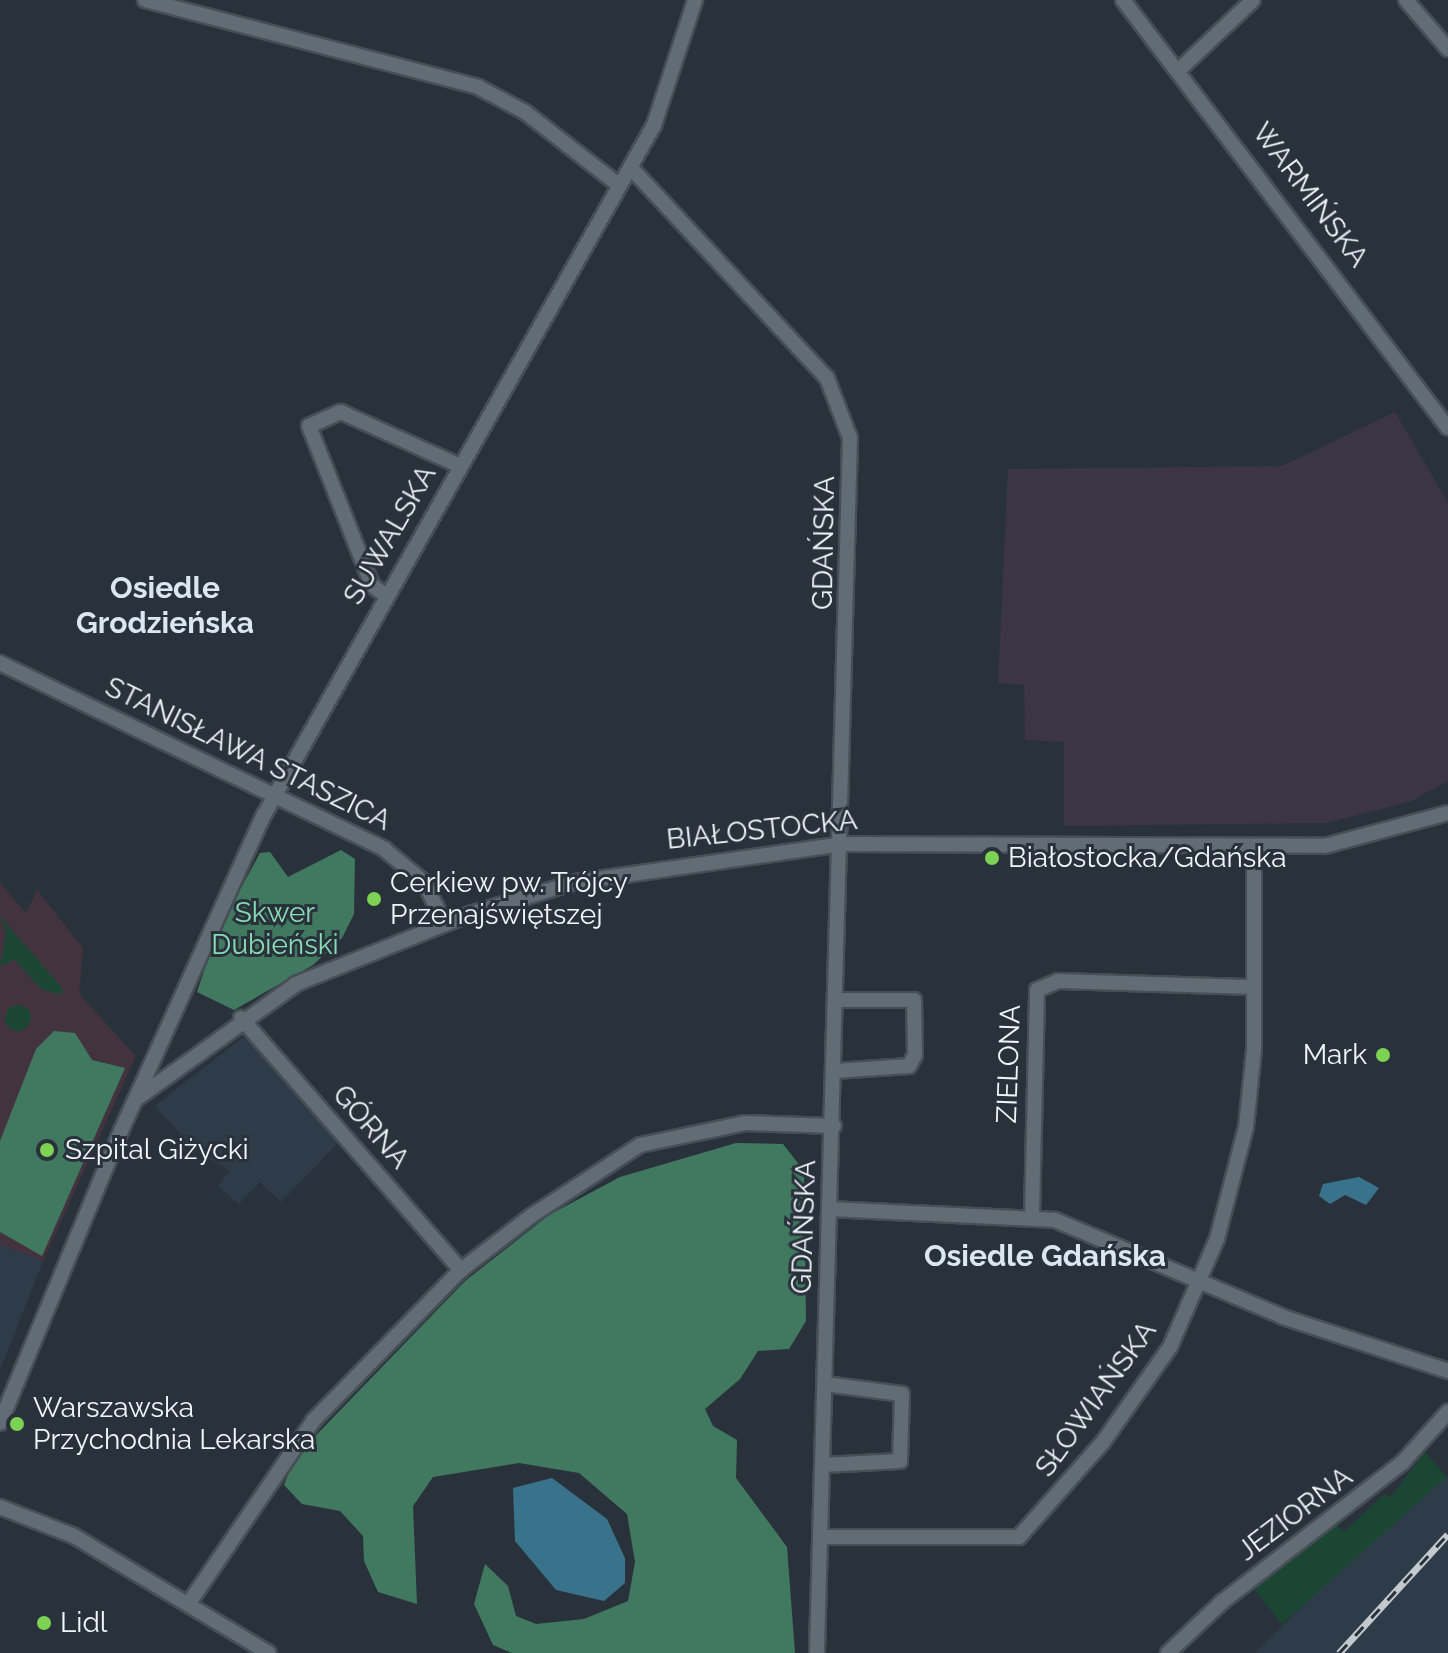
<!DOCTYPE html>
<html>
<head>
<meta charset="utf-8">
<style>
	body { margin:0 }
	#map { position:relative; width:1448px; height:1653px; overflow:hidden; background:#29323b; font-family:Raleway,sans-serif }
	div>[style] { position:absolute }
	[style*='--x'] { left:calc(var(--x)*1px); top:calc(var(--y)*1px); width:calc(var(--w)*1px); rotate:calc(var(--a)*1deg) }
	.built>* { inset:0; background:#2e3c49 }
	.industrial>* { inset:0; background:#3b3546 }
	.medical>* { inset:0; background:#43333e }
	.green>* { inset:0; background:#1b4634 }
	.round { border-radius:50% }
	.forest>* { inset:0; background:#417960 }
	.water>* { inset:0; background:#38738b }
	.roads { filter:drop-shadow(2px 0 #474f56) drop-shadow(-2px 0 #474f56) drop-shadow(0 2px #474f56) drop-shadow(0 -2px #474f56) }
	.minor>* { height:14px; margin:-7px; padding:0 7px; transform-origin:7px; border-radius:7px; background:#626c75 }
	.rail>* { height:7px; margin-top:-3.5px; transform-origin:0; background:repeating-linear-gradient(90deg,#29323b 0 12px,#c3c9cf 0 24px); box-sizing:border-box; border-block:2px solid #c3c9cf }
	.dots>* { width:22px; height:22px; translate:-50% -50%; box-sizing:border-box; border:4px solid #29323b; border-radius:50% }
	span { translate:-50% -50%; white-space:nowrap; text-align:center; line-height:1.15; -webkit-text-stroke:6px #29323b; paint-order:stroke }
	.street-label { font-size:28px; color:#f0f5fb }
	.poi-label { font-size:28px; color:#f0f5fb }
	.left { translate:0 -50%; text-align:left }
	.right { translate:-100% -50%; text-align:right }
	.park-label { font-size:28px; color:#86dcb4 }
	.neighbourhood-label { font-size:30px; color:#dae6f1; font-weight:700 }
</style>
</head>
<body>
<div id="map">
	<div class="built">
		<i style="clip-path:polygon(247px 1034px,336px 1136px,337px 1144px,281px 1202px,260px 1182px,239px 1204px,218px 1186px,230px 1171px,195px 1150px,155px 1106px)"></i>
		<i style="clip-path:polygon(0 1244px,43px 1261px,0 1370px)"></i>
		<i style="clip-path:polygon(1448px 1476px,1448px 1653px,1255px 1653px,1352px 1557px)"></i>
	</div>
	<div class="industrial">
		<i style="clip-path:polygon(1395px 412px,1448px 503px,1448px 781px,1409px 802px,1326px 823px,1064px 826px,1064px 742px,1025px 740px,1024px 685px,998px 683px,1008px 469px,1282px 466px)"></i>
	</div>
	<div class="medical">
		<i style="clip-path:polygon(0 883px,26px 913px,37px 890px,83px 948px,79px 994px,136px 1056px,43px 1261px,0 1244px)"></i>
	</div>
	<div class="green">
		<i style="clip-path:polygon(0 916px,62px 988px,62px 995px,41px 989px,15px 960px,0 966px,6px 933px)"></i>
		<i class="round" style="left:5px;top:1005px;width:26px;height:26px"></i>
		<i style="clip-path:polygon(1425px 1452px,1447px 1477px,1282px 1624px,1253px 1588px,1337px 1525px,1344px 1532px,1384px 1494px,1390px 1498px)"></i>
	</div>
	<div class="forest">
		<i style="clip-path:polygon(341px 850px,355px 859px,354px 914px,342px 938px,313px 965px,234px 1010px,197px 992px,217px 932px,260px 853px,270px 852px,288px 877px)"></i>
		<i style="clip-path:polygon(54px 1031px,75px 1033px,92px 1060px,125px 1068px,42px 1256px,0 1232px,0 1141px,36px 1049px)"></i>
		<i style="clip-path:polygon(736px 1143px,783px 1144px,804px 1171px,806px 1321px,789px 1349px,758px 1351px,740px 1379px,705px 1409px,713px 1426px,737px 1440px,736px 1478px,787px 1547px,795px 1653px,512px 1653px,493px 1645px,474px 1604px,485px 1564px,508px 1586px,516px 1616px,536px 1624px,584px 1619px,628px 1601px,635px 1562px,627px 1514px,579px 1473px,519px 1463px,433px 1477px,413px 1506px,417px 1604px,378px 1592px,364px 1561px,363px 1536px,340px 1511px,302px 1504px,284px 1485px,295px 1457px,465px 1281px,549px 1215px,620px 1177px)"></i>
	</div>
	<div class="water">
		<i style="clip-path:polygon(1359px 1177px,1379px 1188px,1366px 1205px,1345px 1195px,1330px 1204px,1319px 1196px,1323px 1184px)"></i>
		<i style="clip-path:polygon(552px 1478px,607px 1519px,625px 1558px,625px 1583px,604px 1601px,556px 1590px,515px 1541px,513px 1488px)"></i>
	</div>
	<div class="roads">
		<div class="minor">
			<i style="--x:145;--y:0;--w:344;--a:14.6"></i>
			<i style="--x:478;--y:87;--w:53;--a:28"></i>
			<i style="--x:525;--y:112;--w:120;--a:37.9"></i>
			<i style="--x:1123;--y:0;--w:537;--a:52.79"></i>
			<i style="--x:1406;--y:0;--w:65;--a:49.4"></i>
			<i style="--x:1180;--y:69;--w:100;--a:-43.4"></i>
			<i style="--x:631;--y:168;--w:287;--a:47"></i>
			<i style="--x:827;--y:378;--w:64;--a:69"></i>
			<i style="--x:850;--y:438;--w:1215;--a:91.56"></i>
			<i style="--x:386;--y:596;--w:18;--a:-142"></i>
			<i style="--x:372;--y:585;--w:171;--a:-111.6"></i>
			<i style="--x:309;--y:426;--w:35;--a:-24"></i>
			<i style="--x:341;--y:412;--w:131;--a:24.4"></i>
			<i style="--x:0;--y:663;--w:427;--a:25.8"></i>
			<i style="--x:384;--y:849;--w:52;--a:39.5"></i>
			<i style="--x:424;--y:882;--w:47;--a:63.4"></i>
			<i style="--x:241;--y:1018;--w:335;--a:48.9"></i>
			<i style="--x:835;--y:1071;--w:74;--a:-3.9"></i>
			<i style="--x:909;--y:1066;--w:13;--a:-61"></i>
			<i style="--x:915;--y:1055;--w:55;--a:-91"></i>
			<i style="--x:914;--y:1000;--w:76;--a:180"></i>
			<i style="--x:139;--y:1097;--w:193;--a:-35.7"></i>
			<i style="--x:296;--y:984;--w:188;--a:-21.9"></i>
			<i style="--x:470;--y:914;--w:111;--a:-16.8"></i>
			<i style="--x:576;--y:882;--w:269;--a:-8.1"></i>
			<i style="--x:842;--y:844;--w:483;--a:0.2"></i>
			<i style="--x:1325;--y:846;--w:127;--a:-15"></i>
			<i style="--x:831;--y:1209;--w:224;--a:2.8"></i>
			<i style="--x:1055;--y:1220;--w:248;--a:23"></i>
			<i style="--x:1283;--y:1317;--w:174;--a:18.1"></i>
			<i style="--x:1032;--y:1215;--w:225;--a:-88.7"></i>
			<i style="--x:1037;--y:990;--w:23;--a:-23"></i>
			<i style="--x:1058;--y:981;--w:196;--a:1.8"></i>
			<i style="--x:0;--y:1423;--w:316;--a:-67.5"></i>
			<i style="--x:121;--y:1131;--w:347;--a:-65.7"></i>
			<i style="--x:264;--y:815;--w:793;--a:-60.52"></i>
			<i style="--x:654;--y:125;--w:132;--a:-71.8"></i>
			<i style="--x:823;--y:1465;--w:77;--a:-3"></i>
			<i style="--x:900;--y:1461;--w:67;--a:-88.3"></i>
			<i style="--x:902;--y:1394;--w:78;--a:-172.6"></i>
			<i style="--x:0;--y:1507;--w:79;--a:21.4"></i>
			<i style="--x:74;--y:1536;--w:227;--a:31"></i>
			<i style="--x:820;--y:1537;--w:199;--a:0"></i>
			<i style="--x:1019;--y:1537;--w:127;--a:-48.5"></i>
			<i style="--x:1103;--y:1442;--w:116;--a:-54.8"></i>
			<i style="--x:1170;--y:1347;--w:118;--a:-66.5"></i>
			<i style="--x:1217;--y:1239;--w:116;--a:-75.5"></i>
			<i style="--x:1246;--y:1127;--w:77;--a:-84.1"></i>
			<i style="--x:1254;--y:1050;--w:200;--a:-90"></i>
			<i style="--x:189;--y:1603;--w:222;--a:-55.7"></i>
			<i style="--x:314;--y:1420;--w:210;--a:-45.6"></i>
			<i style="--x:461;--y:1270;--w:88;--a:-37.6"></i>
			<i style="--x:531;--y:1216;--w:130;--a:-33.1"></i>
			<i style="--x:640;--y:1145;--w:107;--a:-11.8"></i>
			<i style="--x:745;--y:1123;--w:89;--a:1.9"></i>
			<i style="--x:1168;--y:1653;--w:74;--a:-43.4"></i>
			<i style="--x:1222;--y:1602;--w:227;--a:-37.7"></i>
			<i style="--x:1402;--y:1463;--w:69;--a:-48"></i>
		</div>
	</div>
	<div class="rail">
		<i style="--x:1339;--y:1653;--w:161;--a:-47.5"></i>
	</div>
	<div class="dots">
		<i style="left:992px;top:858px;background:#7dd153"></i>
		<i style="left:374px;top:899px;background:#7dd153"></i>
		<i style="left:1383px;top:1055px;background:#7dd153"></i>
		<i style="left:47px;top:1150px;background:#7dd153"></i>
		<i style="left:17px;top:1424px;background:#7dd153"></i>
		<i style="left:44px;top:1623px;background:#7dd153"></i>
	</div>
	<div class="street-label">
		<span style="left:1310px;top:195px;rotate:53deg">WARMIŃSKA</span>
		<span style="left:390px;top:535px;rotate:-60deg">SUWALSKA</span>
		<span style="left:824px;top:543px;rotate:-89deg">GDAŃSKA</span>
		<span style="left:248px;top:754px;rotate:26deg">STANISŁAWA STASZICA</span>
		<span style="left:762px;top:830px;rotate:-6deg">BIAŁOSTOCKA</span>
		<span style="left:1009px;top:1064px;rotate:-88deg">ZIELONA</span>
		<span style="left:371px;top:1127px;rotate:49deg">GÓRNA</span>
		<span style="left:804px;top:1227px;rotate:-88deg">GDAŃSKA</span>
		<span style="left:1096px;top:1399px;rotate:-54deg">SŁOWIAŃSKA</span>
		<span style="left:1295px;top:1514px;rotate:-37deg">JEZIORNA</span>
	</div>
	<div class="poi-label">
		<span class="left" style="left:1008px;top:858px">Białostocka/Gdańska</span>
		<span class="left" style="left:390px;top:899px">Cerkiew pw. Trójcy<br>Przenajświętszej</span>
		<span class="right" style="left:1367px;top:1055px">Mark</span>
		<span class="left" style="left:65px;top:1150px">Szpital Giżycki</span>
		<span class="left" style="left:33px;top:1424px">Warszawska<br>Przychodnia Lekarska</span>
		<span class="left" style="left:60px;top:1623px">Lidl</span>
	</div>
	<div class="park-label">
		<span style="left:275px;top:929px">Skwer<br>Dubieński</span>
	</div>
	<div class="neighbourhood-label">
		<span style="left:165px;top:605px">Osiedle<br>Grodzieńska</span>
		<span style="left:1045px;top:1256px">Osiedle Gdańska</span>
	</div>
</div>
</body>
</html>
